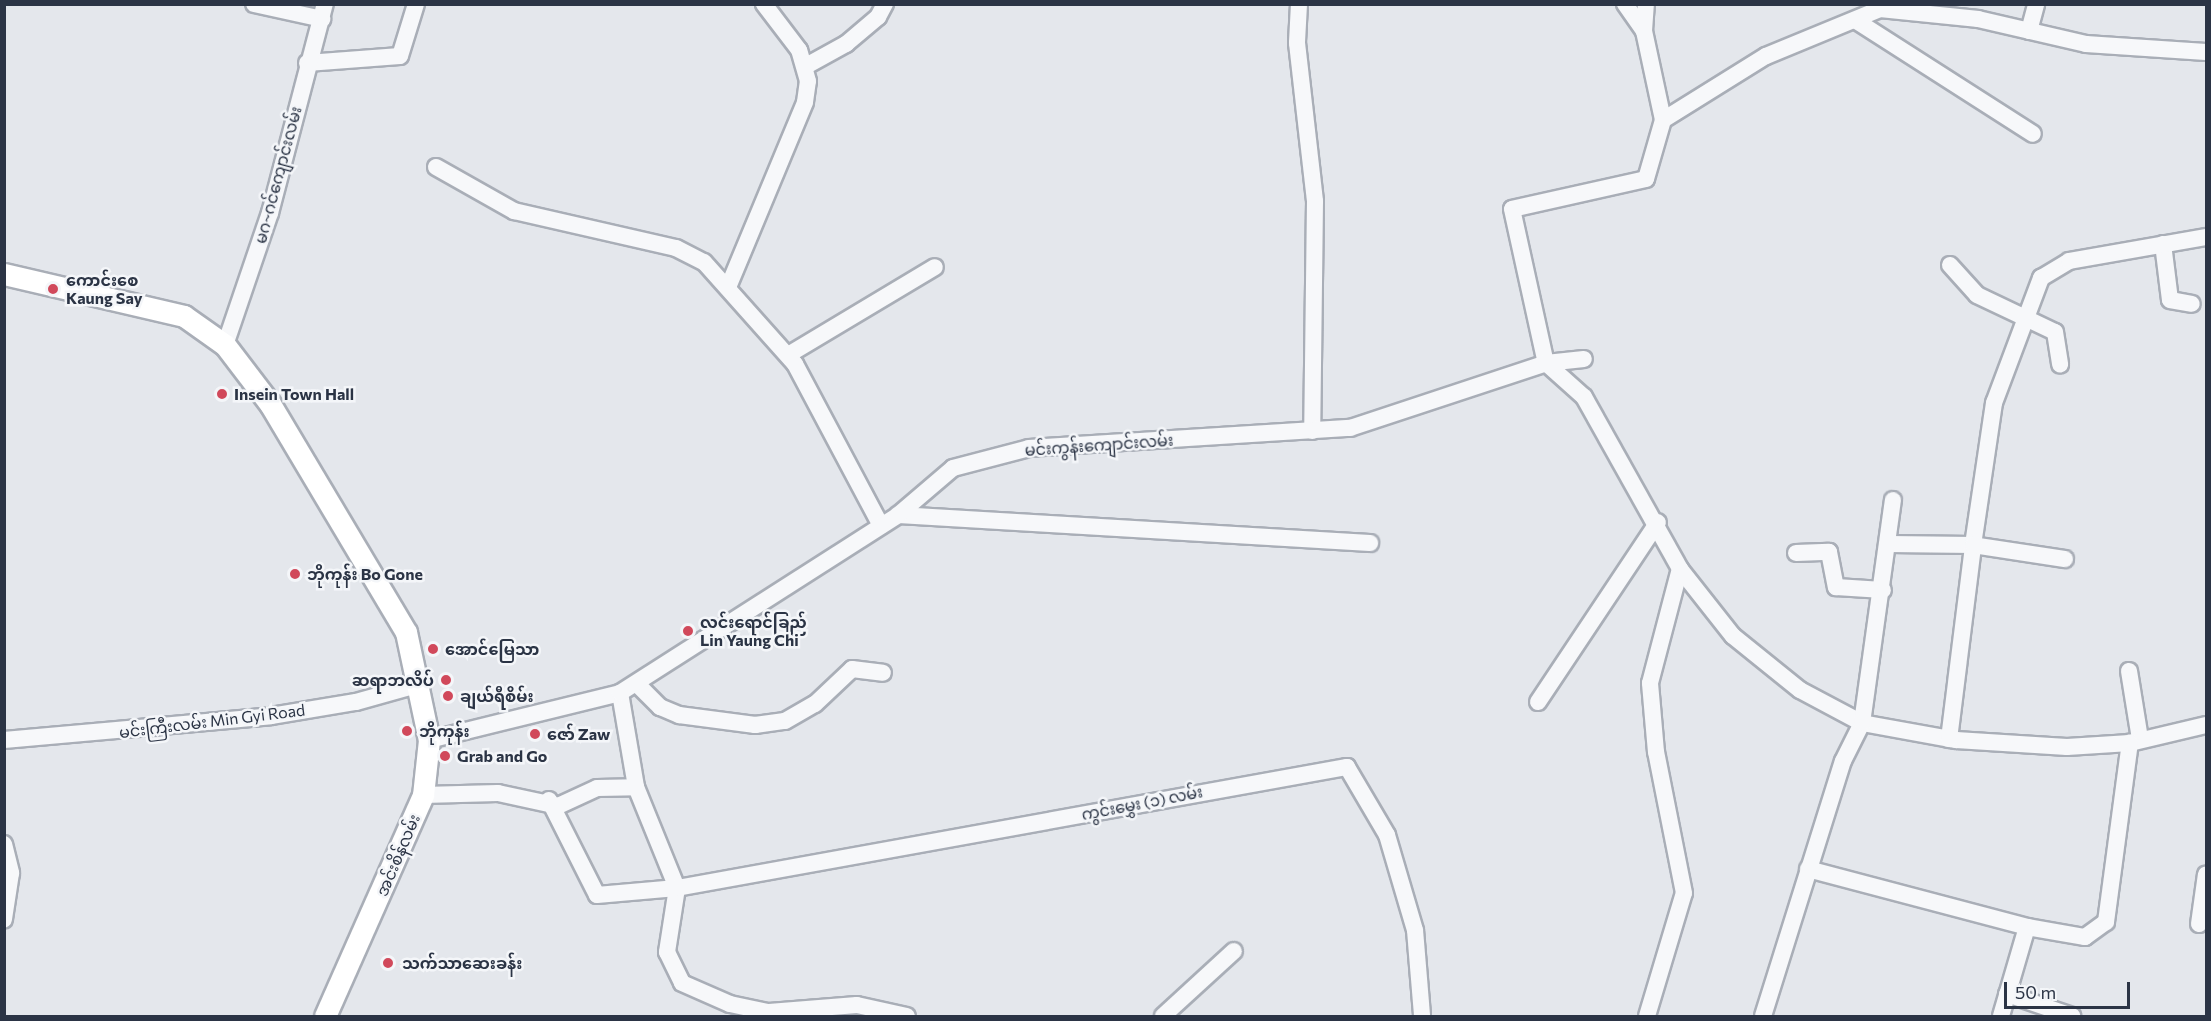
<!DOCTYPE html>
<html>
<head>
<meta charset="utf-8">
<style>
	body { margin:0 }
	#map { position:relative; width:2211px; height:1021px; overflow:hidden; background:#e4e7ec; font-family:Commissioner,"Noto Sans Myanmar",sans-serif }
	div>[style] { position:absolute }
	[style*='--x'] { left:calc(var(--x)*1px); top:calc(var(--y)*1px); width:calc(var(--w)*1px); rotate:calc(var(--a)*1deg) }
	.roads { filter:drop-shadow(2px 0 #a9aeb7) drop-shadow(-2px 0 #a9aeb7) drop-shadow(0 2px #a9aeb7) drop-shadow(0 -2px #a9aeb7) }
	.minor>* { height:16px; margin:-8px; padding:0 8px; transform-origin:8px; border-radius:8px; background:#f7f8fa }
	.major>* { height:21px; margin:-10.5px; padding:0 10.5px; transform-origin:10.5px; border-radius:10.5px; background:#fff }
	.dots>* { width:16px; height:16px; translate:-50% -50%; box-sizing:border-box; border:3px solid #f4f6f9; border-radius:50% }
	span { translate:-50% -50%; white-space:nowrap; text-align:center; line-height:1.15; -webkit-text-stroke:5px #f4f6f9; paint-order:stroke }
	.street-label { font-size:16px; color:#2b3445 }
	.poi-label { font-size:16px; color:#2b3445; font-weight:700 }
	.left { translate:0 -50%; text-align:left }
	.right { translate:-100% -50%; text-align:right }
	.frame { position:absolute; inset:0; border:6px solid #2b3445; pointer-events:none }
	.scale { position:absolute; left:2004px; top:982px; width:126px; height:27px; box-sizing:border-box; border:3px solid #2b3445; border-top:0; padding-left:8px; font-size:18px; line-height:21px; white-space:nowrap; color:#2b3445; -webkit-text-stroke:4px #f4f6f9; paint-order:stroke }
</style>
</head>
<body>
<div id="map">
	<div class="roads">
		<div class="minor">
			<i style="--x:254;--y:4;--w:70;--a:12.4"></i>
			<i style="--x:1299;--y:4;--w:39;--a:93"></i>
			<i style="--x:1297;--y:43;--w:159;--a:83.5"></i>
			<i style="--x:1315;--y:201;--w:230;--a:90.7"></i>
			<i style="--x:1625;--y:4;--w:33;--a:55"></i>
			<i style="--x:1644;--y:31;--w:91;--a:77.9"></i>
			<i style="--x:1663;--y:120;--w:121;--a:-31.9"></i>
			<i style="--x:1766;--y:56;--w:123;--a:-22.4"></i>
			<i style="--x:1880;--y:9;--w:5;--a:-90"></i>
			<i style="--x:1880;--y:9;--w:99;--a:5.8"></i>
			<i style="--x:1978;--y:19;--w:111;--a:13"></i>
			<i style="--x:2086;--y:44;--w:120;--a:3.8"></i>
			<i style="--x:1855;--y:20;--w:211;--a:32.6"></i>
			<i style="--x:1644;--y:31;--w:27;--a:-86"></i>
			<i style="--x:2029;--y:31;--w:28;--a:-75"></i>
			<i style="--x:307;--y:63;--w:93;--a:-4.3"></i>
			<i style="--x:400;--y:56;--w:54;--a:-72.9"></i>
			<i style="--x:806;--y:66;--w:46;--a:-28.8"></i>
			<i style="--x:846;--y:44;--w:42;--a:-40.2"></i>
			<i style="--x:878;--y:17;--w:15;--a:-62"></i>
			<i style="--x:1663;--y:120;--w:61;--a:106.1"></i>
			<i style="--x:1646;--y:179;--w:137;--a:167.4"></i>
			<i style="--x:1512;--y:209;--w:158;--a:77.6"></i>
			<i style="--x:1546;--y:363;--w:51;--a:41.8"></i>
			<i style="--x:1584;--y:397;--w:197;--a:60.8"></i>
			<i style="--x:1680;--y:569;--w:85;--a:51.7"></i>
			<i style="--x:1733;--y:636;--w:86;--a:38.9"></i>
			<i style="--x:1800;--y:690;--w:70;--a:28"></i>
			<i style="--x:1862;--y:723;--w:96;--a:10.3"></i>
			<i style="--x:1956;--y:740;--w:111;--a:3.6"></i>
			<i style="--x:2067;--y:747;--w:63;--a:-3.6"></i>
			<i style="--x:2130;--y:743;--w:78;--a:-13.3"></i>
			<i style="--x:436;--y:167;--w:90;--a:29.4"></i>
			<i style="--x:514;--y:211;--w:166;--a:12.9"></i>
			<i style="--x:676;--y:248;--w:31;--a:27"></i>
			<i style="--x:704;--y:262;--w:137;--a:48.3"></i>
			<i style="--x:795;--y:364;--w:183;--a:62"></i>
			<i style="--x:2163;--y:244;--w:56;--a:82.9"></i>
			<i style="--x:2170;--y:300;--w:22;--a:10"></i>
			<i style="--x:1950;--y:265;--w:40;--a:48"></i>
			<i style="--x:1977;--y:295;--w:86;--a:25.4"></i>
			<i style="--x:2055;--y:332;--w:33;--a:81"></i>
			<i style="--x:729;--y:285;--w:198;--a:-67.4"></i>
			<i style="--x:805;--y:102;--w:21;--a:-82"></i>
			<i style="--x:808;--y:81;--w:32;--a:-106"></i>
			<i style="--x:799;--y:50;--w:58;--a:-127.3"></i>
			<i style="--x:225;--y:345;--w:139;--a:-71.2"></i>
			<i style="--x:270;--y:213;--w:216;--a:-75.3"></i>
			<i style="--x:788;--y:355;--w:171;--a:-30.9"></i>
			<i style="--x:898;--y:515;--w:473;--a:3.4"></i>
			<i style="--x:1890;--y:544;--w:83;--a:0.7"></i>
			<i style="--x:1973;--y:545;--w:144;--a:-81.6"></i>
			<i style="--x:1994;--y:403;--w:134;--a:-69.4"></i>
			<i style="--x:2041;--y:278;--w:33;--a:-31"></i>
			<i style="--x:2069;--y:261;--w:139;--a:-9.9"></i>
			<i style="--x:1796;--y:553;--w:33;--a:-2"></i>
			<i style="--x:1829;--y:552;--w:36;--a:79"></i>
			<i style="--x:1836;--y:587;--w:47;--a:3.7"></i>
			<i style="--x:2129;--y:671;--w:69;--a:80.8"></i>
			<i style="--x:637;--y:684;--w:33;--a:45"></i>
			<i style="--x:660;--y:707;--w:21;--a:23"></i>
			<i style="--x:679;--y:715;--w:77;--a:7.5"></i>
			<i style="--x:755;--y:725;--w:30;--a:-8"></i>
			<i style="--x:785;--y:721;--w:34;--a:-30"></i>
			<i style="--x:815;--y:704;--w:51;--a:-43.4"></i>
			<i style="--x:852;--y:669;--w:31;--a:7"></i>
			<i style="--x:620;--y:693;--w:95;--a:80.3"></i>
			<i style="--x:1538;--y:702;--w:216;--a:-56.3"></i>
			<i style="--x:1949;--y:739;--w:195;--a:-82.9"></i>
			<i style="--x:1973;--y:545;--w:93;--a:8.7"></i>
			<i style="--x:4;--y:740;--w:268;--a:-5.1"></i>
			<i style="--x:271;--y:716;--w:86;--a:-9.4"></i>
			<i style="--x:356;--y:702;--w:63;--a:-15.6"></i>
			<i style="--x:429;--y:740;--w:197;--a:-13.8"></i>
			<i style="--x:620;--y:693;--w:330;--a:-32.6"></i>
			<i style="--x:898;--y:515;--w:72;--a:-40.5"></i>
			<i style="--x:953;--y:468;--w:79;--a:-14.7"></i>
			<i style="--x:1029;--y:448;--w:322;--a:-3.6"></i>
			<i style="--x:1350;--y:428;--w:206;--a:-18.3"></i>
			<i style="--x:1546;--y:363;--w:38;--a:-6"></i>
			<i style="--x:423;--y:795;--w:75;--a:-1.5"></i>
			<i style="--x:498;--y:793;--w:61;--a:12.2"></i>
			<i style="--x:558;--y:806;--w:43;--a:-24.8"></i>
			<i style="--x:597;--y:788;--w:39;--a:-1"></i>
			<i style="--x:636;--y:787;--w:109;--a:67.9"></i>
			<i style="--x:677;--y:888;--w:65;--a:98.9"></i>
			<i style="--x:667;--y:952;--w:34;--a:64"></i>
			<i style="--x:682;--y:983;--w:52;--a:23.6"></i>
			<i style="--x:730;--y:1004;--w:40;--a:12"></i>
			<i style="--x:769;--y:1012;--w:88;--a:-4.5"></i>
			<i style="--x:857;--y:1005;--w:51;--a:12.4"></i>
			<i style="--x:549;--y:800;--w:106;--a:63.2"></i>
			<i style="--x:597;--y:895;--w:80;--a:-5"></i>
			<i style="--x:677;--y:888;--w:681;--a:-10.24"></i>
			<i style="--x:1347;--y:767;--w:79;--a:59.5"></i>
			<i style="--x:1387;--y:835;--w:99;--a:73.6"></i>
			<i style="--x:1415;--y:930;--w:86;--a:85.3"></i>
			<i style="--x:4;--y:844;--w:30;--a:76"></i>
			<i style="--x:11;--y:873;--w:47;--a:98.7"></i>
			<i style="--x:1808;--y:869;--w:227;--a:14.8"></i>
			<i style="--x:2027;--y:927;--w:93;--a:106.3"></i>
			<i style="--x:2199;--y:924;--w:50;--a:-82"></i>
			<i style="--x:2027;--y:927;--w:59;--a:9.8"></i>
			<i style="--x:2085;--y:937;--w:26;--a:-36"></i>
			<i style="--x:2106;--y:922;--w:181;--a:-82.4"></i>
			<i style="--x:2007;--y:994;--w:69;--a:18.7"></i>
			<i style="--x:1163;--y:1016;--w:96;--a:-42.5"></i>
			<i style="--x:1647;--y:1016;--w:128;--a:-73.3"></i>
			<i style="--x:1684;--y:893;--w:144;--a:-101.2"></i>
			<i style="--x:1656;--y:752;--w:69;--a:-95"></i>
			<i style="--x:1650;--y:683;--w:118;--a:-75.3"></i>
			<i style="--x:1763;--y:1016;--w:267;--a:-72.6"></i>
			<i style="--x:1843;--y:761;--w:42;--a:-63.4"></i>
			<i style="--x:1862;--y:723;--w:225;--a:-82.1"></i>
		</div>
		<div class="major">
			<i style="--x:4;--y:274;--w:185;--a:13.1"></i>
			<i style="--x:184;--y:316;--w:50;--a:35.3"></i>
			<i style="--x:225;--y:345;--w:74;--a:52.7"></i>
			<i style="--x:270;--y:404;--w:265;--a:59.2"></i>
			<i style="--x:406;--y:632;--w:110;--a:78"></i>
			<i style="--x:429;--y:740;--w:55;--a:96.2"></i>
			<i style="--x:423;--y:795;--w:242;--a:113.9"></i>
		</div>
	</div>
	<div class="dots">
		<i style="left:53px;top:289px;background:#d1495b"></i>
		<i style="left:222px;top:394px;background:#d1495b"></i>
		<i style="left:295px;top:574px;background:#d1495b"></i>
		<i style="left:688px;top:631px;background:#d1495b"></i>
		<i style="left:433px;top:649px;background:#d1495b"></i>
		<i style="left:446px;top:680px;background:#d1495b"></i>
		<i style="left:448px;top:696px;background:#d1495b"></i>
		<i style="left:407px;top:731px;background:#d1495b"></i>
		<i style="left:535px;top:734px;background:#d1495b"></i>
		<i style="left:445px;top:756px;background:#d1495b"></i>
		<i style="left:388px;top:963px;background:#d1495b"></i>
	</div>
	<div class="street-label">
		<span style="left:278px;top:175px;rotate:-75deg">မဂ~ဂင်ကျောင်းလမ်း</span>
		<span style="left:1099px;top:445px;rotate:-4deg">မင်းကွန်းကျောင်းလမ်း</span>
		<span style="left:212px;top:721px;rotate:-7deg">မင်းကြီးလမ်း Min Gyi Road</span>
		<span style="left:1142px;top:803px;rotate:-11deg">ကွင်းမွှေး (၁) လမ်း</span>
		<span style="left:398px;top:855px;rotate:-67deg">အင်းစိန်လမ်း</span>
	</div>
	<div class="poi-label">
		<span class="left" style="left:66px;top:289px">ကောင်းစေ<br>Kaung Say</span>
		<span class="left" style="left:234px;top:394px">Insein Town Hall</span>
		<span class="left" style="left:307px;top:574px">ဘိုကုန်း Bo Gone</span>
		<span class="left" style="left:700px;top:631px">လင်းရောင်ခြည်<br>Lin Yaung Chi</span>
		<span class="left" style="left:445px;top:649px">အောင်မြေသာ</span>
		<span class="right" style="left:434px;top:680px">ဆရာဘလိပ်</span>
		<span class="left" style="left:460px;top:696px">ချယ်ရီစိမ်း</span>
		<span class="left" style="left:419px;top:731px">ဘိုကုန်း</span>
		<span class="left" style="left:547px;top:734px">ဇော် Zaw</span>
		<span class="left" style="left:457px;top:756px">Grab and Go</span>
		<span class="left" style="left:402px;top:963px">သက်သာဆေးခန်း</span>
	</div>
	<div class="frame"></div>
	<div class="scale">50 m</div>
</div>
</body>
</html>
